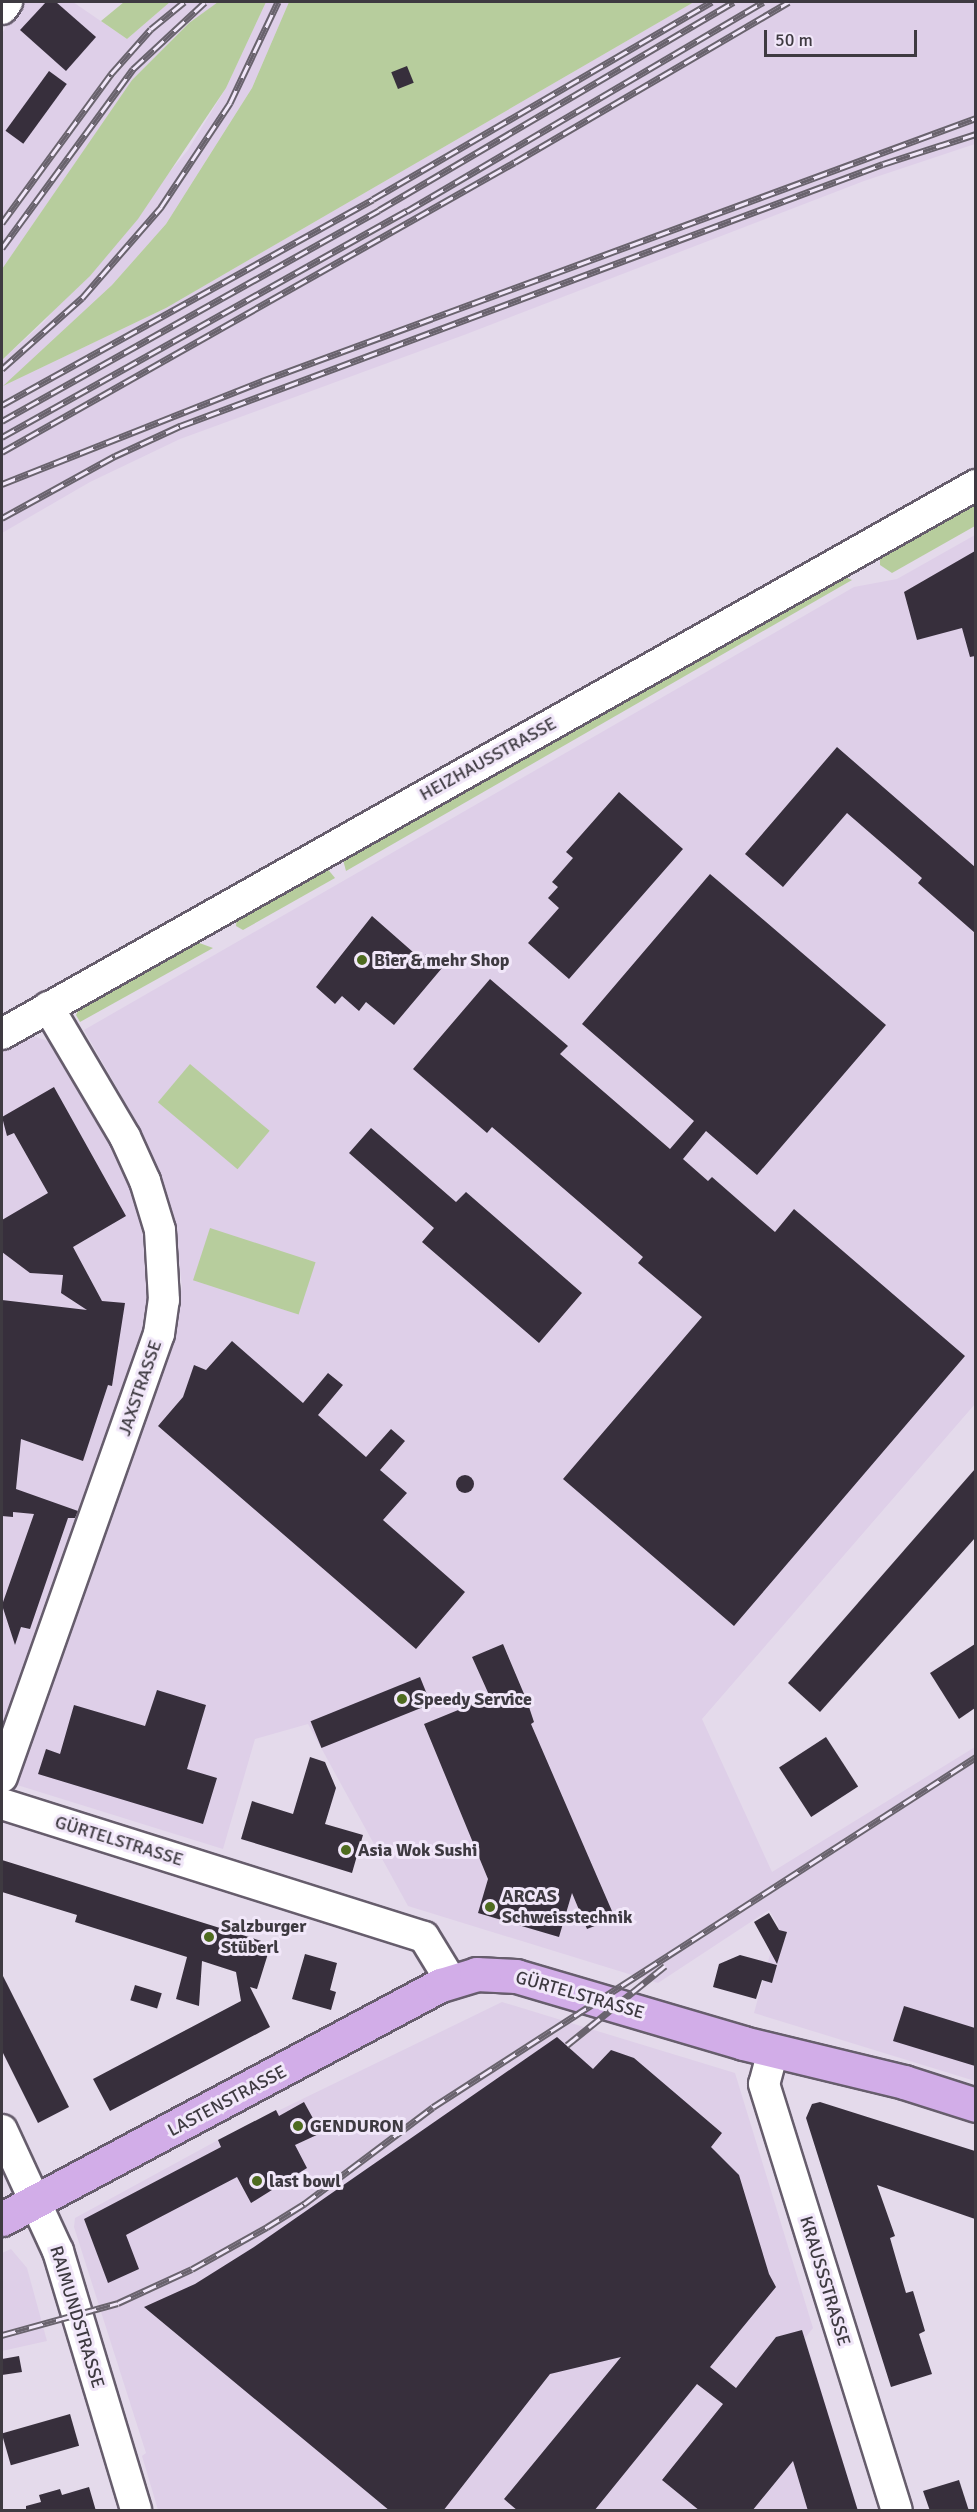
<!DOCTYPE html>
<html>
<head>
<meta charset="utf-8">
<style>
	body { margin:0 }
	#map { position:relative; width:977px; height:2512px; overflow:hidden; background:#e4daeb; font-family:Signika,sans-serif }
	div>[style] { position:absolute }
	[style*='--x'] { left:calc(var(--x)*1px); top:calc(var(--y)*1px); width:calc(var(--w)*1px); rotate:calc(var(--a)*1deg) }
	.built>* { inset:0; background:#decfe8 }
	.green>* { inset:0; background:#b7cd9d; transform-origin:0 0 }
	.building>* { inset:0; background:#372f3c; transform-origin:0 0 }
	.round { border-radius:50% }
	.roads { filter:drop-shadow(2px 0 #665d6c) drop-shadow(-2px 0 #665d6c) drop-shadow(0 2px #665d6c) drop-shadow(0 -2px #665d6c) }
	.minor>* { height:30px; margin:-15px; padding:0 15px; transform-origin:15px; border-radius:15px; background:#fff }
	.major>* { height:33px; margin:-16.5px; padding:0 16.5px; transform-origin:16.5px; border-radius:16.5px; background:#d2ade8 }
	.rail>* { height:7px; margin-top:-3.5px; transform-origin:0; background:repeating-linear-gradient(90deg,#f1e7f9 0 14px,#69636d 0 28px); box-sizing:border-box; border-block:2px solid #69636d }
	.dots>* { width:16px; height:16px; translate:-50% -50%; box-sizing:border-box; border:3px solid #f1e7f9; border-radius:50% }
	span { translate:-50% -50%; white-space:nowrap; text-align:center; line-height:1.15; -webkit-text-stroke:6px #f1e7f9; paint-order:stroke }
	.street-label { font-size:18px; color:#3e3a41 }
	.poi-label { font-size:18px; color:#3e3a41; font-weight:700 }
	.left { translate:0 -50%; text-align:left }
	.frame { position:absolute; inset:0; border:3px solid #3e3a41; pointer-events:none }
	.scale { position:absolute; left:764px; top:30px; width:153px; height:27px; box-sizing:border-box; border:3px solid #3e3a41; border-top:0; padding-left:8px; font-size:18px; line-height:21px; white-space:nowrap; color:#3e3a41; -webkit-text-stroke:4px #f1e7f9; paint-order:stroke }
</style>
</head>
<body>
<div id="map">
	<div class="built">
		<i style="clip-path:polygon(25px 2px,73px 2px,127px 39px,170px 2px,218px 2px,189px 23px,132px 80px,2px 269px,2px 33px)"></i>
		<i style="clip-path:polygon(266px 2px,289px 2px,252px 88px,166px 224px,112px 285px,5px 385px,166px 308px,694px 2px,975px 2px,975px 144px,864px 181px,464px 335px,180px 439px,90px 482px,2px 533px,2px 360px,43px 323px,188px 150px,226px 88px)"></i>
		<i style="clip-path:polygon(975px 535px,975px 1404px,702px 1719px,772px 1872px,975px 1747px,975px 2081px,754px 2013px,778px 1925px,769px 1910px,658px 1983px,408px 1906px,308px 1724px,255px 1739px,223px 1849px,14px 1784px,63px 1651px,59px 1650px,134px 1434px,140px 1436px,165px 1366px,182px 1287px,178px 1250px,162px 1178px,141px 1130px,84px 1030px,854px 587px,897px 579px)"></i>
		<i style="clip-path:polygon(30px 1035px,51px 1042px,112px 1143px,131px 1185px,143px 1234px,149px 1293px,142px 1331px,2px 1728px,2px 1049px)"></i>
		<i style="clip-path:polygon(502px 2002px,735px 2073px,813px 2328px,805px 2338px,858px 2510px,158px 2510px,142px 2456px,146px 2453px,74px 2227px,75px 2218px,218px 2140px)"></i>
		<i style="clip-path:polygon(11px 2249px,27px 2268px,47px 2341px,2px 2351px,2px 2253px)"></i>
	</div>
	<div class="green">
		<i style="clip-path:polygon(124px 2px,170px 2px,127px 39px,101px 21px)"></i>
		<i style="clip-path:polygon(218px 2px,266px 2px,226px 88px,138px 219px,90px 276px,2px 360px,2px 269px,132px 80px,189px 23px)"></i>
		<i style="clip-path:polygon(289px 2px,694px 2px,166px 308px,3px 386px,112px 285px,166px 224px,252px 88px)"></i>
		<i style="clip-path:polygon(975px 502px,975px 526px,892px 573px,880px 565px,880px 556px)"></i>
		<i style="clip-path:polygon(843px 576px,852px 580px,346px 871px,342px 856px)"></i>
		<i style="clip-path:polygon(326px 867px,335px 878px,243px 930px,236px 926px,237px 916px)"></i>
		<i style="clip-path:polygon(194px 941px,213px 948px,80px 1022px,76px 1015px,82px 1003px)"></i>
		<i style="left:190px;top:1064px;width:104px;height:50px;rotate:40deg"></i>
		<i style="left:210px;top:1228px;width:111px;height:55px;rotate:18deg"></i>
	</div>
	<div class="building">
		<i style="clip-path:polygon(46px 2px,56px 2px,96px 37px,66px 71px,20px 30px)"></i>
		<i style="left:407px;top:66px;width:18px;height:17px;rotate:68deg"></i>
		<i style="left:49px;top:71px;width:22px;height:74px;rotate:36deg"></i>
		<i style="clip-path:polygon(975px 551px,975px 656px,970px 657px,962px 628px,917px 640px,904px 592px)"></i>
		<i style="clip-path:polygon(837px 747px,975px 867px,975px 933px,918px 883px,922px 878px,847px 813px,783px 887px,745px 854px)"></i>
		<i style="clip-path:polygon(619px 792px,683px 849px,569px 979px,528px 943px,559px 908px,548px 898px,558px 887px,552px 882px,573px 858px,566px 852px)"></i>
		<i style="clip-path:polygon(710px 874px,886px 1025px,757px 1175px,706px 1131px,683px 1159px,708px 1181px,712px 1177px,775px 1232px,794px 1209px,965px 1356px,734px 1626px,563px 1479px,702px 1317px,638px 1263px,643px 1257px,492px 1127px,487px 1133px,413px 1069px,490px 979px,568px 1046px,560px 1054px,670px 1149px,694px 1121px,582px 1024px)"></i>
		<i style="clip-path:polygon(372px 916px,422px 960px,426px 954px,442px 968px,394px 1025px,366px 1002px,359px 1011px,342px 996px,335px 1004px,316px 987px)"></i>
		<i style="clip-path:polygon(54px 1087px,126px 1216px,73px 1247px,102px 1301px,125px 1303px,112px 1386px,108px 1385px,83px 1461px,21px 1439px,16px 1489px,78px 1511px,75px 1518px,68px 1518px,30px 1629px,21px 1627px,15px 1645px,2px 1605px,34px 1514px,13px 1512px,13px 1517px,2px 1516px,2px 1300px,87px 1310px,61px 1293px,63px 1275px,30px 1273px,2px 1252px,2px 1220px,48px 1193px,14px 1133px,7px 1136px,2px 1117px)"></i>
		<i style="clip-path:polygon(371px 1128px,456px 1202px,466px 1192px,582px 1293px,539px 1343px,422px 1242px,434px 1228px,349px 1153px)"></i>
		<i style="clip-path:polygon(232px 1341px,303px 1403px,328px 1373px,343px 1385px,318px 1415px,366px 1457px,391px 1429px,405px 1441px,380px 1470px,407px 1493px,383px 1520px,465px 1592px,416px 1649px,158px 1426px,183px 1397px,194px 1365px,206px 1370px)"></i>
		<i style="clip-path:polygon(975px 1469px,975px 1538px,820px 1712px,788px 1683px)"></i>
		<i class="round" style="left:456px;top:1475px;width:18px;height:18px"></i>
		<i style="clip-path:polygon(503px 1644px,527px 1701px,534px 1722px,531px 1724px,615px 1918px,587px 1929px,572px 1893px,559px 1937px,478px 1913px,488px 1879px,424px 1724px,490px 1697px,472px 1657px)"></i>
		<i style="clip-path:polygon(975px 1644px,975px 1708px,959px 1719px,930px 1673px)"></i>
		<i style="left:420px;top:1677px;width:29px;height:118px;rotate:68deg"></i>
		<i style="clip-path:polygon(157px 1690px,206px 1705px,187px 1769px,217px 1778px,203px 1824px,38px 1774px,46px 1749px,60px 1754px,74px 1705px,145px 1726px)"></i>
		<i style="left:826px;top:1737px;width:59px;height:56px;rotate:57deg"></i>
		<i style="clip-path:polygon(310px 1757px,325px 1762px,336px 1788px,325px 1824px,363px 1835px,352px 1873px,241px 1839px,252px 1801px,293px 1814px)"></i>
		<i style="clip-path:polygon(2px 1860px,271px 1944px,257px 1989px,250px 1987px,270px 2027px,110px 2111px,93px 2079px,241px 2001px,236px 1972px,202px 1961px,199px 2006px,176px 1999px,187px 1957px,75px 1922px,77px 1915px,2px 1892px)"></i>
		<i style="clip-path:polygon(769px 1913px,779px 1930px,787px 1932px,777px 1964px,754px 1922px)"></i>
		<i style="clip-path:polygon(305px 1954px,337px 1963px,330px 1990px,336px 1992px,331px 2010px,292px 1999px)"></i>
		<i style="clip-path:polygon(740px 1955px,777px 1965px,772px 1983px,762px 1980px,756px 1999px,713px 1987px,719px 1964px)"></i>
		<i style="clip-path:polygon(2px 1974px,69px 2107px,38px 2123px,2px 2051px)"></i>
		<i style="left:135px;top:1985px;width:28px;height:16px;rotate:17deg"></i>
		<i style="clip-path:polygon(904px 2006px,975px 2028px,975px 2066px,893px 2041px)"></i>
		<i style="clip-path:polygon(557px 2037px,593px 2069px,611px 2050px,634px 2058px,722px 2133px,711px 2147px,739px 2175px,769px 2274px,776px 2287px,710px 2367px,736px 2388px,776px 2337px,802px 2330px,858px 2511px,808px 2511px,793px 2461px,752px 2511px,700px 2511px,662px 2480px,723px 2404px,697px 2384px,594px 2511px,518px 2511px,504px 2499px,621px 2357px,550px 2374px,443px 2511px,390px 2511px,144px 2307px,195px 2284px,254px 2247px)"></i>
		<i style="clip-path:polygon(304px 2102px,321px 2133px,295px 2145px,307px 2168px,251px 2203px,237px 2177px,126px 2235px,139px 2269px,108px 2283px,84px 2219px,221px 2147px,218px 2140px,276px 2110px,279px 2116px)"></i>
		<i style="clip-path:polygon(820px 2102px,975px 2151px,975px 2219px,877px 2185px,895px 2236px,890px 2238px,906px 2293px,913px 2291px,925px 2331px,919px 2334px,932px 2374px,891px 2387px,806px 2118px,812px 2104px)"></i>
		<i style="clip-path:polygon(19px 2356px,22px 2372px,2px 2375px,2px 2359px)"></i>
		<i style="left:70px;top:2414px;width:33px;height:71px;rotate:74deg"></i>
		<i style="clip-path:polygon(959px 2480px,969px 2511px,930px 2511px,923px 2491px)"></i>
		<i style="clip-path:polygon(89px 2487px,96px 2511px,26px 2511px,26px 2506px,41px 2502px,39px 2495px,60px 2489px,62px 2495px)"></i>
	</div>
	<div class="roads">
		<div class="minor">
			<i style="--x:2;--y:9;--w:9;--a:-54"></i>
			<i style="--x:2;--y:1034;--w:1118;--a:-29.41"></i>
			<i style="--x:2;--y:1777;--w:470;--a:-70.5"></i>
			<i style="--x:159;--y:1334;--w:34;--a:-82"></i>
			<i style="--x:164;--y:1300;--w:70;--a:-93.3"></i>
			<i style="--x:160;--y:1230;--w:51;--a:-107"></i>
			<i style="--x:145;--y:1181;--w:48;--a:-114.4"></i>
			<i style="--x:125;--y:1137;--w:151;--a:-120.6"></i>
			<i style="--x:2;--y:1804;--w:442;--a:17.5"></i>
			<i style="--x:424;--y:1937;--w:52;--a:58.5"></i>
			<i style="--x:773;--y:2051;--w:34;--a:105"></i>
			<i style="--x:764;--y:2084;--w:446;--a:72.7"></i>
			<i style="--x:2;--y:2130;--w:133;--a:65.2"></i>
			<i style="--x:58;--y:2251;--w:270;--a:73.2"></i>
		</div>
		<div class="major">
			<i style="--x:2;--y:2219;--w:497;--a:-28.1"></i>
			<i style="--x:441;--y:1985;--w:37;--a:-17"></i>
			<i style="--x:476;--y:1974;--w:40;--a:2.9"></i>
			<i style="--x:516;--y:1976;--w:237;--a:16.4"></i>
			<i style="--x:743;--y:2043;--w:166;--a:13.6"></i>
			<i style="--x:904;--y:2082;--w:76;--a:17.7"></i>
		</div>
	</div>
	<div class="rail">
		<i style="--x:2;--y:223;--w:185;--a:-53.8"></i>
		<i style="--x:111;--y:74;--w:60;--a:-48.4"></i>
		<i style="--x:151;--y:29;--w:43;--a:-39.3"></i>
		<i style="--x:2;--y:248;--w:222;--a:-53.8"></i>
		<i style="--x:133;--y:69;--w:98;--a:-42.9"></i>
		<i style="--x:2;--y:369;--w:107;--a:-41.6"></i>
		<i style="--x:82;--y:298;--w:121;--a:-49"></i>
		<i style="--x:161;--y:207;--w:125;--a:-56.4"></i>
		<i style="--x:230;--y:103;--w:112;--a:-64.6"></i>
		<i style="--x:2;--y:405;--w:424;--a:-29"></i>
		<i style="--x:373;--y:199;--w:392;--a:-30.2"></i>
		<i style="--x:2;--y:421;--w:432;--a:-29.2"></i>
		<i style="--x:379;--y:210;--w:411;--a:-30.4"></i>
		<i style="--x:2;--y:437;--w:464;--a:-29.2"></i>
		<i style="--x:407;--y:211;--w:413;--a:-30.4"></i>
		<i style="--x:2;--y:452;--w:589;--a:-29.48"></i>
		<i style="--x:515;--y:162;--w:317;--a:-30.3"></i>
		<i style="--x:2;--y:484;--w:280;--a:-21.6"></i>
		<i style="--x:262;--y:381;--w:761;--a:-20.22"></i>
		<i style="--x:2;--y:518;--w:129;--a:-28.8"></i>
		<i style="--x:115;--y:456;--w:72;--a:-24.8"></i>
		<i style="--x:180;--y:426;--w:750;--a:-20.44"></i>
		<i style="--x:883;--y:164;--w:98;--a:-17.9"></i>
		<i style="--x:567;--y:2045;--w:126;--a:-38.9"></i>
		<i style="--x:2;--y:2335;--w:120;--a:-15.4"></i>
		<i style="--x:118;--y:2303;--w:81;--a:-24.7"></i>
		<i style="--x:192;--y:2269;--w:86;--a:-29.2"></i>
		<i style="--x:267;--y:2227;--w:44;--a:-31.9"></i>
		<i style="--x:304;--y:2204;--w:161;--a:-36.9"></i>
		<i style="--x:433;--y:2107;--w:646;--a:-32.8"></i>
	</div>
	<div class="dots">
		<i style="left:362px;top:960px;background:#4e6b1f"></i>
		<i style="left:402px;top:1699px;background:#4e6b1f"></i>
		<i style="left:346px;top:1850px;background:#4e6b1f"></i>
		<i style="left:490px;top:1907px;background:#4e6b1f"></i>
		<i style="left:209px;top:1937px;background:#4e6b1f"></i>
		<i style="left:298px;top:2126px;background:#4e6b1f"></i>
		<i style="left:257px;top:2181px;background:#4e6b1f"></i>
	</div>
	<div class="street-label">
		<span style="left:488px;top:759px;rotate:-29deg">HEIZHAUSSTRASSE</span>
		<span style="left:140px;top:1388px;rotate:-71deg">JAXSTRASSE</span>
		<span style="left:119px;top:1841px;rotate:17deg">GÜRTELSTRASSE</span>
		<span style="left:580px;top:1995px;rotate:16deg">GÜRTELSTRASSE</span>
		<span style="left:227px;top:2101px;rotate:-28deg">LASTENSTRASSE</span>
		<span style="left:825px;top:2281px;rotate:73deg">KRAUSSSTRASSE</span>
		<span style="left:77px;top:2317px;rotate:73deg">RAIMUNDSTRASSE</span>
	</div>
	<div class="poi-label">
		<span class="left" style="left:374px;top:960px">Bier &amp; mehr Shop</span>
		<span class="left" style="left:414px;top:1699px">Speedy Service</span>
		<span class="left" style="left:358px;top:1850px">Asia Wok Sushi</span>
		<span class="left" style="left:502px;top:1907px">ARCAS<br>Schweisstechnik</span>
		<span class="left" style="left:221px;top:1937px">Salzburger<br>Stüberl</span>
		<span class="left" style="left:310px;top:2126px">GENDURON</span>
		<span class="left" style="left:269px;top:2181px">last bowl</span>
	</div>
	<div class="frame"></div>
	<div class="scale">50 m</div>
</div>
</body>
</html>
